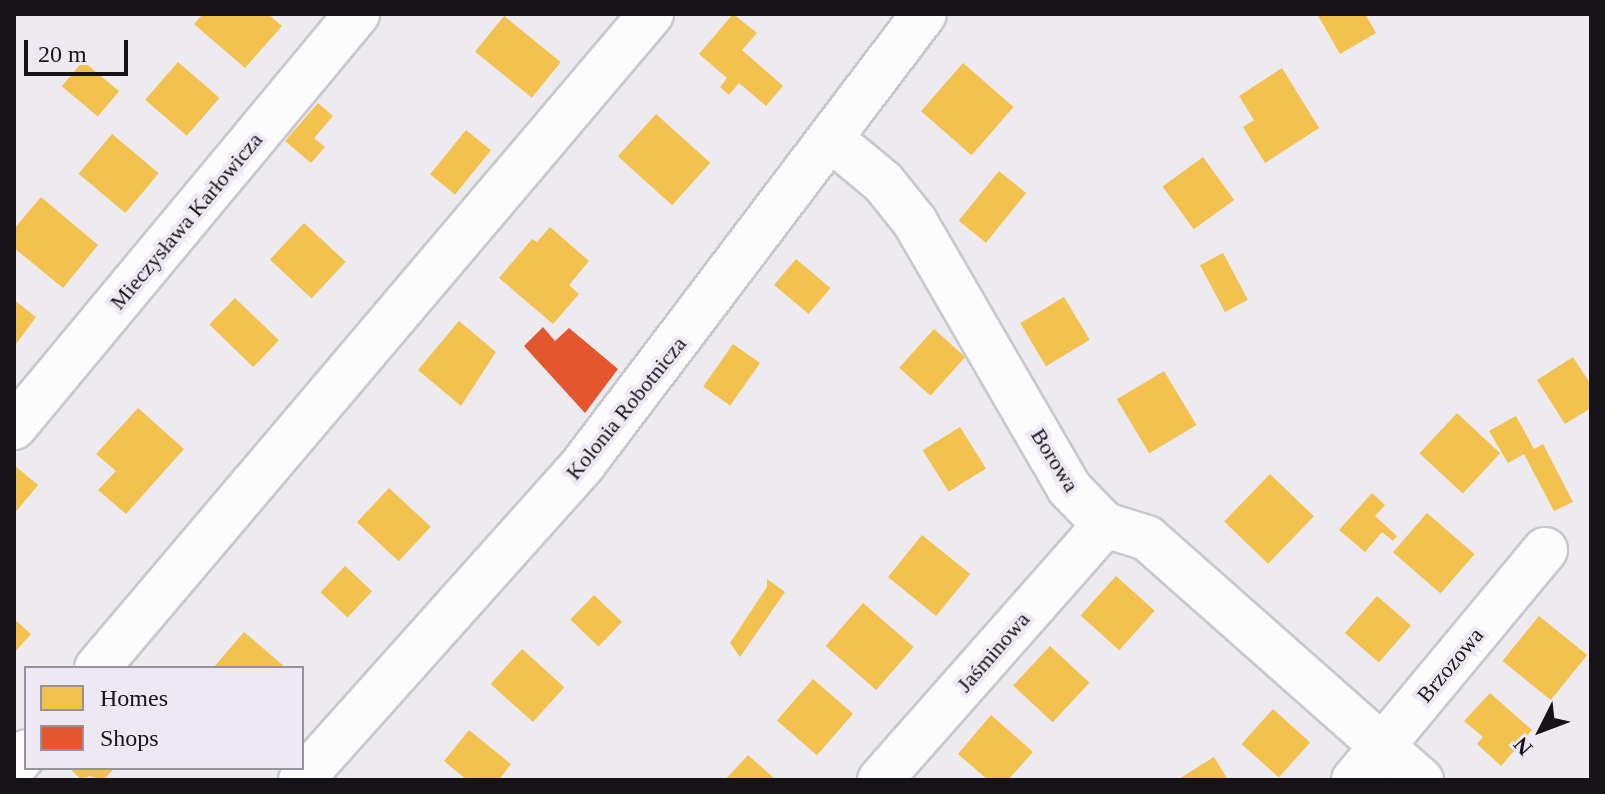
<!DOCTYPE html>
<html>
<head>
<meta charset="utf-8">
<style>
	body { margin:0 }
	#map { position:relative; width:1605px; height:794px; overflow:hidden; background:#edebf0; font-family:Georgia,serif }
	div>[style] { position:absolute }
	[style*='--x'] { left:calc(var(--x)*1px); top:calc(var(--y)*1px); width:calc(var(--w)*1px); rotate:calc(var(--a)*1deg) }
	.homes>* { inset:0; background:#f2c14e; transform-origin:0 0 }
	.shops>* { inset:0; background:#e4572e }
	.roads { filter:drop-shadow(2px 0 #c9c8cc) drop-shadow(-2px 0 #c9c8cc) drop-shadow(0 2px #c9c8cc) drop-shadow(0 -2px #c9c8cc) }
	.minor>* { height:44px; margin:-22px; padding:0 22px; transform-origin:22px; border-radius:22px; background:#fcfcfd }
	span { translate:-50% -50%; white-space:nowrap; text-align:center; line-height:1.15; -webkit-text-stroke:8px #ede8f3; paint-order:stroke }
	.street-label { font-size:22px; color:#151317 }
	.frame { position:absolute; inset:0; border:16px solid #151317; pointer-events:none }
	.legend { position:absolute; left:24px; top:666px; width:280px; height:104px; box-sizing:border-box; background:#ede8f3; border:2px solid #97939b; margin:0; padding:10px 14px; list-style:none; font-size:24px; color:#151317 }
	.legend li { display:flex; align-items:center; gap:16px; height:40px }
	.legend b { width:40px; border:2px solid #97939b }
	.north { position:absolute; left:1501px; top:690px; width:80px; height:80px; -webkit-text-stroke:6px #ede8f3; paint-order:stroke; rotate:228deg; font-size:22px; font-weight:700; line-height:32px; text-align:center; color:#151317 }
	.north::after { content:''; display:block; margin:auto; width:28px; height:36px; background:#151317; clip-path:polygon(50% 0,100% 100%,50% 72%,0 100%) }
	.scale { position:absolute; left:24px; top:40px; width:104px; height:36px; box-sizing:border-box; border:4px solid #151317; border-top:0; padding-left:10px; font-size:24px; line-height:28px; white-space:nowrap; color:#151317; -webkit-text-stroke:6px #ede8f3; paint-order:stroke }
</style>
</head>
<body>
<div id="map">
	<div class="homes">
		<i style="clip-path:polygon(203px 14px,268px 14px,282px 26px,245px 68px,194px 24px)"></i>
		<i style="clip-path:polygon(733px 14px,757px 33px,742px 50px,783px 86px,766px 106px,739px 83px,729px 95px,720px 87px,727px 78px,699px 54px)"></i>
		<i style="clip-path:polygon(1317px 14px,1365px 14px,1376px 33px,1340px 54px)"></i>
		<i style="left:504px;top:16px;width:73px;height:46px;rotate:39deg"></i>
		<i style="left:83px;top:61px;width:47px;height:33px;rotate:40deg"></i>
		<i style="left:178px;top:62px;width:55px;height:50px;rotate:41deg"></i>
		<i style="left:963px;top:63px;width:67px;height:64px;rotate:41deg"></i>
		<i style="clip-path:polygon(1282px 68px,1319px 128px,1265px 163px,1243px 127px,1254px 120px,1239px 96px)"></i>
		<i style="clip-path:polygon(318px 103px,333px 116px,314px 138px,325px 147px,311px 163px,285px 141px)"></i>
		<i style="left:656px;top:114px;width:73px;height:57px;rotate:42deg"></i>
		<i style="left:466px;top:130px;width:32px;height:57px;rotate:39deg"></i>
		<i style="left:112px;top:134px;width:61px;height:52px;rotate:40deg"></i>
		<i style="left:1203px;top:157px;width:53px;height:50px;rotate:54deg"></i>
		<i style="left:999px;top:171px;width:35px;height:64px;rotate:39deg"></i>
		<i style="clip-path:polygon(41px 197px,98px 245px,63px 288px,14px 248px,14px 229px)"></i>
		<i style="left:304px;top:223px;width:57px;height:50px;rotate:43deg"></i>
		<i style="clip-path:polygon(550px 227px,589px 261px,569px 285px,579px 294px,553px 324px,499px 278px,532px 239px,537px 242px)"></i>
		<i style="left:1223px;top:253px;width:53px;height:26px;rotate:62deg"></i>
		<i style="left:796px;top:259px;width:45px;height:34px;rotate:40deg"></i>
		<i style="left:1064px;top:297px;width:50px;height:51px;rotate:59deg"></i>
		<i style="left:235px;top:298px;width:61px;height:37px;rotate:44deg"></i>
		<i style="clip-path:polygon(14px 300px,36px 317px,14px 347px)"></i>
		<i style="clip-path:polygon(459px 321px,496px 352px,461px 406px,418px 370px)"></i>
		<i style="left:934px;top:329px;width:42px;height:52px;rotate:42deg"></i>
		<i style="left:733px;top:344px;width:33px;height:52px;rotate:35deg"></i>
		<i style="clip-path:polygon(1573px 357px,1591px 385px,1591px 408px,1565px 424px,1537px 380px)"></i>
		<i style="left:1164px;top:371px;width:63px;height:55px;rotate:59deg"></i>
		<i style="clip-path:polygon(138px 408px,184px 449px,126px 514px,98px 490px,116px 471px,96px 454px)"></i>
		<i style="left:1457px;top:413px;width:59px;height:55px;rotate:43deg"></i>
		<i style="clip-path:polygon(1516px 416px,1534px 449px,1543px 444px,1573px 502px,1554px 511px,1524px 454px,1508px 463px,1489px 431px)"></i>
		<i style="left:960px;top:427px;width:49px;height:44px;rotate:58deg"></i>
		<i style="clip-path:polygon(14px 465px,38px 485px,14px 514px)"></i>
		<i style="left:1270px;top:474px;width:61px;height:66px;rotate:44deg"></i>
		<i style="left:389px;top:488px;width:57px;height:47px;rotate:43deg"></i>
		<i style="clip-path:polygon(1372px 493px,1385px 505px,1375px 516px,1397px 536px,1393px 541px,1382px 532px,1365px 552px,1339px 530px)"></i>
		<i style="left:1427px;top:513px;width:63px;height:52px;rotate:41deg"></i>
		<i style="left:922px;top:535px;width:62px;height:54px;rotate:39deg"></i>
		<i style="left:345px;top:566px;width:37px;height:36px;rotate:43deg"></i>
		<i style="left:1116px;top:576px;width:52px;height:53px;rotate:42deg"></i>
		<i style="clip-path:polygon(767px 579px,785px 592px,740px 657px,730px 643px,767px 587px)"></i>
		<i style="left:594px;top:595px;width:39px;height:34px;rotate:44deg"></i>
		<i style="left:1377px;top:596px;width:45px;height:49px;rotate:41deg"></i>
		<i style="left:863px;top:603px;width:67px;height:57px;rotate:41deg"></i>
		<i style="left:1539px;top:616px;width:62px;height:58px;rotate:39deg"></i>
		<i style="clip-path:polygon(14px 619px,31px 634px,14px 653px)"></i>
		<i style="clip-path:polygon(244px 632px,286px 668px,213px 668px)"></i>
		<i style="left:1050px;top:646px;width:54px;height:54px;rotate:43deg"></i>
		<i style="left:522px;top:649px;width:57px;height:47px;rotate:42deg"></i>
		<i style="left:813px;top:679px;width:53px;height:55px;rotate:41deg"></i>
		<i style="clip-path:polygon(1490px 693px,1532px 730px,1501px 766px,1477px 744px,1483px 737px,1464px 721px)"></i>
		<i style="left:1273px;top:709px;width:50px;height:47px;rotate:42deg"></i>
		<i style="clip-path:polygon(991px 715px,1033px 752px,1008px 780px,988px 780px,958px 754px)"></i>
		<i style="clip-path:polygon(469px 730px,511px 764px,499px 780px,467px 780px,444px 761px)"></i>
		<i style="clip-path:polygon(748px 755px,776px 780px,725px 780px)"></i>
		<i style="clip-path:polygon(1214px 757px,1228px 780px,1177px 780px)"></i>
		<i style="clip-path:polygon(69px 768px,115px 768px,103px 780px,89px 776px,82px 780px)"></i>
	</div>
	<div class="shops">
		<i style="clip-path:polygon(543px 327px,555px 341px,569px 328px,618px 369px,585px 413px,524px 346px)"></i>
	</div>
	<div class="roads">
		<div class="minor">
			<i style="--x:831;--y:139;--w:67;--a:39.6"></i>
			<i style="--x:883;--y:182;--w:51;--a:51.3"></i>
			<i style="--x:915;--y:222;--w:307;--a:59.9"></i>
			<i style="--x:1069;--y:488;--w:52;--a:45.8"></i>
			<i style="--x:1105;--y:525;--w:44;--a:17.2"></i>
			<i style="--x:1147;--y:538;--w:366;--a:41.5"></i>
			<i style="--x:14;--y:427;--w:537;--a:-50.29"></i>
			<i style="--x:97;--y:668;--w:857;--a:-49.73"></i>
			<i style="--x:14;--y:766;--w:18;--a:-49"></i>
			<i style="--x:301;--y:780;--w:425;--a:-48.2"></i>
			<i style="--x:584;--y:463;--w:563;--a:-52.87"></i>
			<i style="--x:880;--y:780;--w:340;--a:-48.6"></i>
			<i style="--x:1354;--y:780;--w:299;--a:-50.3"></i>
		</div>
	</div>
	<div class="street-label">
		<span style="left:186px;top:221px;rotate:-50deg">Mieczysława Karłowicza</span>
		<span style="left:626px;top:408px;rotate:-51deg">Kolonia Robotnicza</span>
		<span style="left:1055px;top:460px;rotate:58deg">Borowa</span>
		<span style="left:993px;top:652px;rotate:-49deg">Jaśminowa</span>
		<span style="left:1450px;top:665px;rotate:-50deg">Brzozowa</span>
	</div>
	<div class="frame"></div>
	<ul class="legend">
	<li><b style="height:22px;background:#f2c14e"></b>Homes</li>
	<li><b style="height:22px;background:#e4572e"></b>Shops</li>
	</ul>
	<div class="north">N</div>
	<div class="scale">20 m</div>
</div>
</body>
</html>
